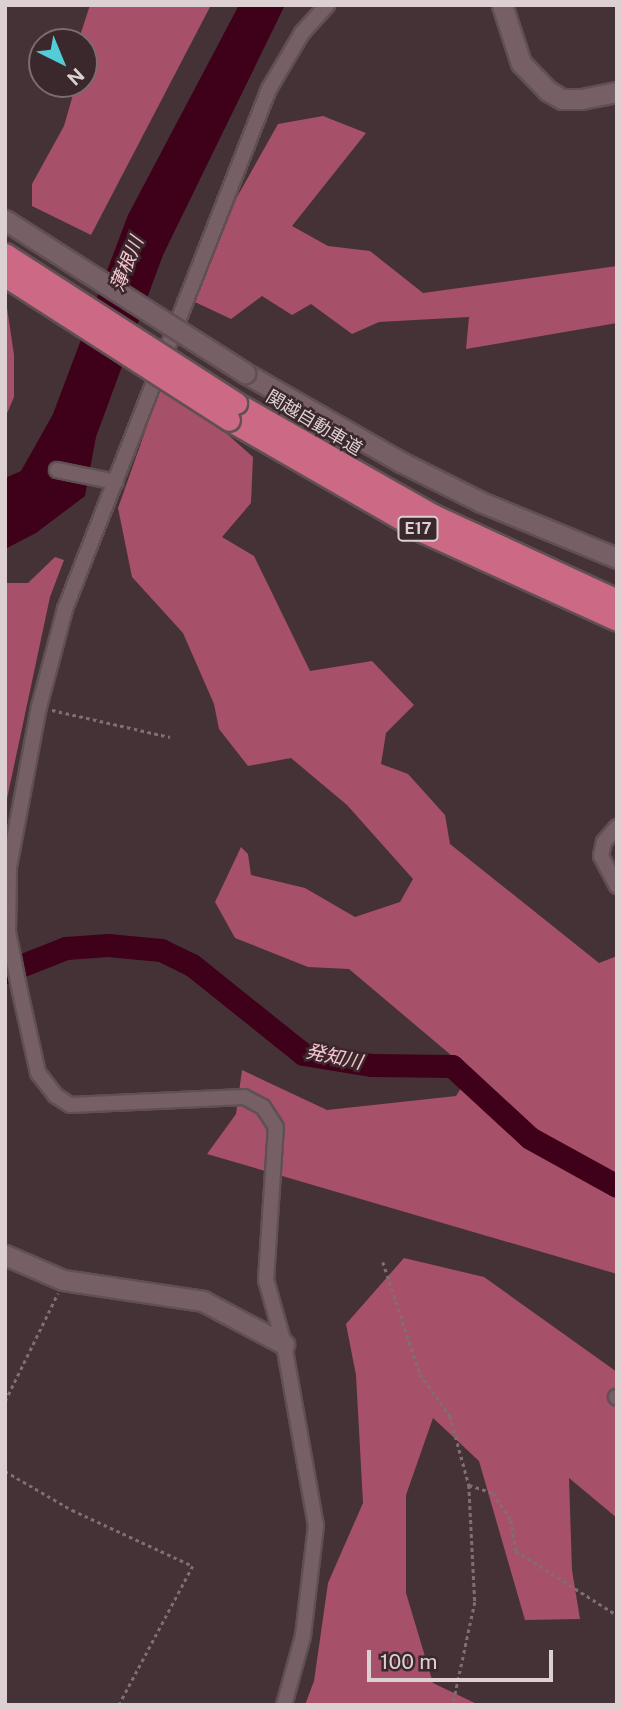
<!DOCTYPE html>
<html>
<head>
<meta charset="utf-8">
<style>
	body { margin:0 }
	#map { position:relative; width:622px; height:1710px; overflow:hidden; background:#453236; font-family:"Public Sans","Noto Sans JP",sans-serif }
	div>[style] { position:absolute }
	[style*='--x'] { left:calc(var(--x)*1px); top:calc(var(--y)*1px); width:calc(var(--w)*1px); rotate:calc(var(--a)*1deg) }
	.forest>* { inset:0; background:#a75069 }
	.water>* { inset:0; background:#3f011a }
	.river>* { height:23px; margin:-11.5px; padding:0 11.5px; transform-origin:11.5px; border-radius:11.5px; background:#3f011a }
	.path>* { height:2.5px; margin-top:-1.25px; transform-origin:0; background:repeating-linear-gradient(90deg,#7f6e72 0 3.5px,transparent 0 7px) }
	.roads { filter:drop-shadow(2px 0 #605054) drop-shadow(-2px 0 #605054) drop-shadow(0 2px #605054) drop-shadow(0 -2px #605054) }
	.street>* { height:14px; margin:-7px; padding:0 7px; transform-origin:7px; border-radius:7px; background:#766065 }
	.secondary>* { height:19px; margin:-9.5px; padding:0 9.5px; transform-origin:9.5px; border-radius:9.5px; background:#766065 }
	.highway>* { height:21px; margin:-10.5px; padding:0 10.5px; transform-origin:10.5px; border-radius:10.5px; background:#cc6985 }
	.bridges { filter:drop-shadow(2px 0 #605054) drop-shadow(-2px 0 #605054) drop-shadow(0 2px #605054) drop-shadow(0 -2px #605054) }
	.secondary-bridge>* { height:19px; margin:-9.5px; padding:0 9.5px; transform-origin:9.5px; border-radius:9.5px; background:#766065 }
	.highway-bridge>* { height:21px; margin:-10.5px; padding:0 10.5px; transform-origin:10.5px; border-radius:10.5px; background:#cc6985 }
	span { translate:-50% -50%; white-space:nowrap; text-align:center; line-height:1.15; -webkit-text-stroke:5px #3b282c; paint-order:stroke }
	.shield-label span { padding:2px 5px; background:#3b282c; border:2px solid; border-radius:5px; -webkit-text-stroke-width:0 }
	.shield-label { font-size:16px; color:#ddd0d3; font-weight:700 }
	.street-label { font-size:18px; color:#ddd0d3 }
	.water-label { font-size:19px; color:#f8c6d1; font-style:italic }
	.frame { position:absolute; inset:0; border:7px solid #ddd0d3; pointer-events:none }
	.north { position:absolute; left:28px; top:28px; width:70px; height:70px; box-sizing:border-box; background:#3b282c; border:2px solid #7c6b6f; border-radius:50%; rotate:137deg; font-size:19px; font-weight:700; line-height:28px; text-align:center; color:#ddd0d3 }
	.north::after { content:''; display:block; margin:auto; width:24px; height:32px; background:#52ccd6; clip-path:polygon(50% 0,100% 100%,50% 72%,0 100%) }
	.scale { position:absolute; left:367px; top:1650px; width:186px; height:32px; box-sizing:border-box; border:4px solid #ddd0d3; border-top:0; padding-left:9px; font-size:21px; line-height:24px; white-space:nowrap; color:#ddd0d3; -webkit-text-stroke:5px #3b282c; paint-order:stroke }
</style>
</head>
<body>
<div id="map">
	<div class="forest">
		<i style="clip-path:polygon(90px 5px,211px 5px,91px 235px,32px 206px,32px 184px,64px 126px,76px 84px,84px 84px,84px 42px,78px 42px)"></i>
		<i style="clip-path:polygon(323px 116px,366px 133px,292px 226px,328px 246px,370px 251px,423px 293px,617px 266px,617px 323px,466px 349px,469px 317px,379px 322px,352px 334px,311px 304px,292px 315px,262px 296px,231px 319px,195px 302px,237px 197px,278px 124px)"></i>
		<i style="clip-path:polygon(5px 294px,14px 355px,14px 397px,5px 418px)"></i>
		<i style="clip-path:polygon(164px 378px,253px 457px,251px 503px,222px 537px,254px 556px,310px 671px,372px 661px,414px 705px,386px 733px,381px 764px,408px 774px,445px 815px,450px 844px,599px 963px,617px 956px,617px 1274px,207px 1154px,236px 1114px,242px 1070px,327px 1110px,456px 1096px,471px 1072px,349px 969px,308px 967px,235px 938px,215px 902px,241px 847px,248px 854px,251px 875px,305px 888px,355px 917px,400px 902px,413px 879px,347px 805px,291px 758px,248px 766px,219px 729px,214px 704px,183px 633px,132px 577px,118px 508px)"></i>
		<i style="clip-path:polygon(55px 557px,64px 560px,50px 597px,5px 808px,5px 583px,28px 583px)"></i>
		<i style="clip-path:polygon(404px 1258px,484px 1277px,617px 1372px,617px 1518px,569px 1478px,572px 1570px,580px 1619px,525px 1620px,479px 1461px,433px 1418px,406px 1495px,406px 1593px,433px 1683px,479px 1705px,305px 1705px,314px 1681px,328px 1583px,363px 1503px,356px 1375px,346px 1324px)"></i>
	</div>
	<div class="water">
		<i style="clip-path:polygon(239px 5px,285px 5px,163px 255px,96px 437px,85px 496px,36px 533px,5px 549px,5px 478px,21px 471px,53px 414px,128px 215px)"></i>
	</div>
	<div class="river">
		<i style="--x:5;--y:972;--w:66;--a:-21.5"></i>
		<i style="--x:66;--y:948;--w:42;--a:-4.1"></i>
		<i style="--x:108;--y:945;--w:53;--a:5.4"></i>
		<i style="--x:161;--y:950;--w:34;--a:26"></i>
		<i style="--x:192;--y:965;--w:142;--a:38.7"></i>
		<i style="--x:303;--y:1054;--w:70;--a:9.1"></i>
		<i style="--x:372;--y:1065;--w:80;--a:0.7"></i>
		<i style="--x:452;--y:1066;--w:106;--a:42.7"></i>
		<i style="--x:530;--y:1138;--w:99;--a:28.9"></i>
	</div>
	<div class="path">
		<i style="--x:52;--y:710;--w:121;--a:12.9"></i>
		<i style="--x:383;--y:1262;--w:118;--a:71.7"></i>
		<i style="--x:420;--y:1374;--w:52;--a:54.5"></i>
		<i style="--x:450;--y:1416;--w:72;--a:74.6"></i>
		<i style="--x:469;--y:1485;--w:117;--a:87.1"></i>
		<i style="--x:475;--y:1602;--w:105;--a:102.1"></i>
		<i style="--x:5;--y:1401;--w:120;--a:-63.9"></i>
		<i style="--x:5;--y:1471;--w:78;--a:30.2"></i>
		<i style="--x:72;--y:1510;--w:133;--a:24.8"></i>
		<i style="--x:193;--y:1566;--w:157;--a:118"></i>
		<i style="--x:469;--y:1485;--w:25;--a:18"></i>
		<i style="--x:493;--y:1493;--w:32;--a:56"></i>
		<i style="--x:511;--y:1520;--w:31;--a:81"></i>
		<i style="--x:516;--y:1551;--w:120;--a:32.4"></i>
	</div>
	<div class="roads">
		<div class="street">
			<i style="--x:57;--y:470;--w:60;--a:11.5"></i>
			<i style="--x:617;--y:827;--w:20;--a:131"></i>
			<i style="--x:604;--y:842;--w:14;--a:102"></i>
			<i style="--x:601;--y:856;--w:34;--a:62"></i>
			<i style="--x:616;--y:1397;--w:1;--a:45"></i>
			<i style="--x:284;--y:1705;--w:72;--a:-74.6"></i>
			<i style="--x:303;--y:1636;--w:111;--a:-83.3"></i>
			<i style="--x:316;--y:1526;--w:185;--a:-100"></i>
			<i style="--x:284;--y:1344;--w:66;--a:-105.7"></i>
			<i style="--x:266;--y:1280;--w:153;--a:-86.3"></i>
			<i style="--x:276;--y:1127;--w:24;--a:-123"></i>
			<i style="--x:263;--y:1107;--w:21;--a:-152"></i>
			<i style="--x:244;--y:1097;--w:174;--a:177.4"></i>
			<i style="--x:70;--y:1105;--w:17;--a:-147"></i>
			<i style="--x:56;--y:1096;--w:29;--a:-128"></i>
			<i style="--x:38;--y:1073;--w:83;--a:-102.5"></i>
			<i style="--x:20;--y:992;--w:61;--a:-101.3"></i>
			<i style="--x:8;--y:932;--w:65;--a:-89.1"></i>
			<i style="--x:9;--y:867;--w:163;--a:-79.4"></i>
			<i style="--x:39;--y:707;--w:101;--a:-75.1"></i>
			<i style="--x:65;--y:609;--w:559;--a:-68.58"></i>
			<i style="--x:269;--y:89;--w:65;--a:-59.5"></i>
			<i style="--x:302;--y:33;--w:38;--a:-48"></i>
		</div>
		<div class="secondary">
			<i style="--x:502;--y:5;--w:61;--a:71.9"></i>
			<i style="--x:521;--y:63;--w:39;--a:46"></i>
			<i style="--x:548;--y:91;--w:16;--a:30"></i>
			<i style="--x:562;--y:99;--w:19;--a:0"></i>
			<i style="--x:581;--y:99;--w:37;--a:-11"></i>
			<i style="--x:245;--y:373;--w:180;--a:29.7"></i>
			<i style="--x:401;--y:462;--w:89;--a:26.6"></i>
			<i style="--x:481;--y:502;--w:147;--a:22.4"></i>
			<i style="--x:5;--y:1255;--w:63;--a:23.3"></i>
			<i style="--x:63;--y:1280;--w:142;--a:8.5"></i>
			<i style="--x:203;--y:1301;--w:92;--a:28"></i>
		</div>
		<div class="highway">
			<i style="--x:236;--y:403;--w:227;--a:29.6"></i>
			<i style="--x:433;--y:515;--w:203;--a:24.8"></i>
			<i style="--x:229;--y:420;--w:225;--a:29.9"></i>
			<i style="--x:424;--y:532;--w:212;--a:24.5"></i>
		</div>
	</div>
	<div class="bridges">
		<div class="secondary-bridge">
			<i style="--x:5;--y:220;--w:285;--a:32.5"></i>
		</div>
		<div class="highway-bridge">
			<i style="--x:5;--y:254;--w:275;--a:32.8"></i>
			<i style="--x:5;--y:276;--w:266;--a:32.7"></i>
		</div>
	</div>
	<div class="shield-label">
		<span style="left:418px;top:529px">E17</span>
	</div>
	<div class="street-label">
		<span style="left:314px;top:423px;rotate:31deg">関越自動車道</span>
	</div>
	<div class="water-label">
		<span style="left:127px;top:264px;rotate:-68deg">薄根川</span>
		<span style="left:334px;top:1057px;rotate:12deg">発知川</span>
	</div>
	<div class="frame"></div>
	<div class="north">N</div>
	<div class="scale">100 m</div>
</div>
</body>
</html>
